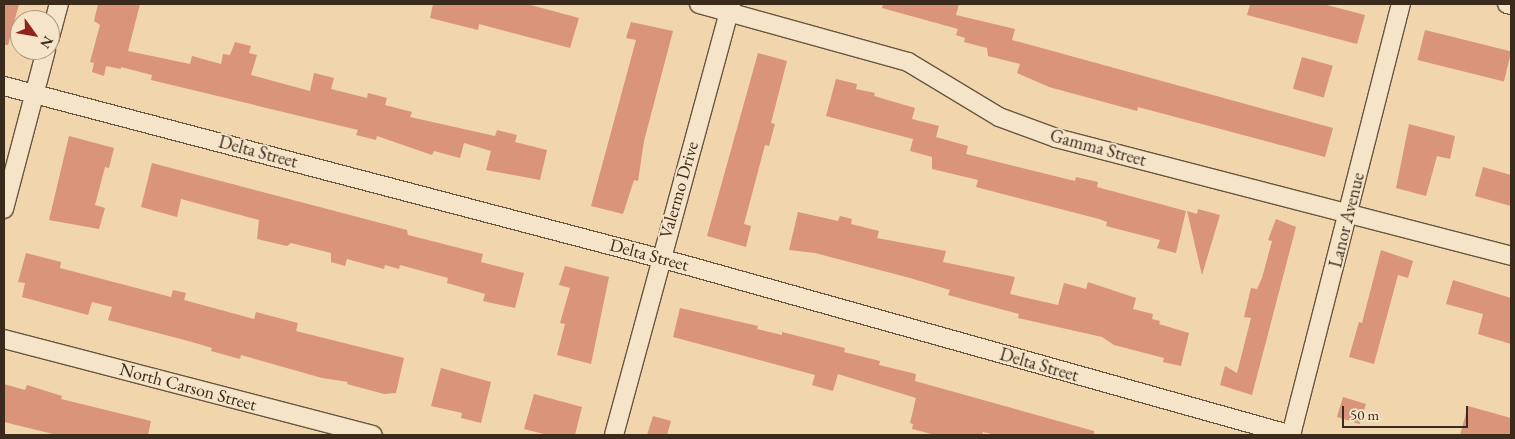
<!DOCTYPE html>
<html>
<head>
<meta charset="utf-8">
<style>
	body { margin:0 }
	#map { position:relative; width:1515px; height:439px; overflow:hidden; background:#f1d5ac; font-family:"EB Garamond",serif }
	div>[style] { position:absolute }
	[style*='--x'] { left:calc(var(--x)*1px); top:calc(var(--y)*1px); width:calc(var(--w)*1px); rotate:calc(var(--a)*1deg) }
	.building>* { inset:0; background:#da9479; transform-origin:0 0 }
	.roads { filter:drop-shadow(1px 0 #685640) drop-shadow(-1px 0 #685640) drop-shadow(0 1px #685640) drop-shadow(0 -1px #685640) }
	.minor>* { height:18px; margin:-9px; padding:0 9px; transform-origin:9px; border-radius:9px; background:#f6e4c9 }
	span { translate:-50% -50%; white-space:nowrap; text-align:center; line-height:1.15; -webkit-text-stroke:4px #f6e4c9; paint-order:stroke }
	.street-label { font-size:18px; color:#3a2b1c }
	.frame { position:absolute; inset:0; border:5px solid #3a2b1c; pointer-events:none }
	.north { position:absolute; left:10px; top:10px; width:50px; height:50px; box-sizing:border-box; background:#f6e4c9; border:1px solid #ab9a84; border-radius:50%; rotate:122deg; font-size:14px; font-weight:700; line-height:20px; text-align:center; color:#3a2b1c }
	.north::after { content:''; display:block; margin:auto; width:18px; height:22px; background:#8f2418; clip-path:polygon(50% 0,100% 100%,50% 72%,0 100%) }
	.scale { position:absolute; left:1342px; top:406px; width:126px; height:22px; box-sizing:border-box; border:2px solid #3a2b1c; border-top:0; padding-left:6px; font-size:15px; line-height:18px; white-space:nowrap; color:#3a2b1c; -webkit-text-stroke:4px #f6e4c9; paint-order:stroke }
</style>
</head>
<body>
<div id="map">
	<div class="building">
		<i style="clip-path:polygon(4px 4px,19px 4px,8px 45px,4px 45px)"></i>
		<i style="clip-path:polygon(98px 4px,140px 4px,128px 51px,190px 64px,192px 56px,221px 64px,223px 54px,230px 55px,235px 42px,251px 46px,249px 53px,257px 55px,251px 75px,310px 91px,314px 73px,334px 78px,331px 89px,367px 98px,368px 93px,387px 98px,385px 105px,412px 112px,410px 117px,495px 136px,497px 130px,517px 135px,515px 142px,547px 150px,540px 180px,486px 170px,491px 151px,464px 143px,460px 158px,434px 151px,432px 155px,377px 136px,376px 140px,356px 135px,358px 130px,151px 80px,152px 75px,121px 67px,121px 69px,106px 66px,104px 76px,92px 72px,94px 63px,90px 62px,100px 25px,94px 21px)"></i>
		<i style="clip-path:polygon(433px 4px,527px 4px,579px 18px,570px 48px,479px 24px,478px 30px,430px 18px)"></i>
		<i style="clip-path:polygon(883px 4px,959px 4px,956px 15px,1015px 29px,1012px 40px,1333px 128px,1325px 157px,1138px 107px,1137px 111px,1049px 87px,1017px 73px,1020px 64px,988px 56px,987px 48px,964px 42px,965px 38px,956px 35px,958px 29px,882px 8px)"></i>
		<i style="clip-path:polygon(1250px 4px,1323px 4px,1365px 15px,1357px 44px,1247px 15px)"></i>
		<i style="clip-path:polygon(631px 22px,673px 31px,644px 141px,638px 181px,634px 180px,623px 214px,591px 206px,636px 40px,626px 38px)"></i>
		<i style="left:1425px;top:30px;width:89px;height:31px;rotate:14deg"></i>
		<i style="clip-path:polygon(758px 53px,787px 61px,771px 123px,775px 124px,769px 146px,765px 145px,744px 224px,751px 226px,746px 247px,707px 236px)"></i>
		<i style="left:1302px;top:57px;width:32px;height:33px;rotate:16deg"></i>
		<i style="clip-path:polygon(836px 79px,857px 84px,856px 89px,875px 93px,874px 96px,915px 108px,912px 119px,939px 126px,936px 137px,968px 146px,966px 154px,1075px 181px,1076px 177px,1098px 182px,1097px 187px,1186px 211px,1176px 253px,1157px 248px,1160px 240px,1106px 226px,1107px 222px,1099px 219px,976px 187px,978px 180px,932px 169px,932px 157px,910px 151px,913px 139px,826px 116px)"></i>
		<i style="clip-path:polygon(1409px 124px,1455px 136px,1450px 159px,1437px 156px,1426px 196px,1396px 188px)"></i>
		<i style="clip-path:polygon(69px 136px,114px 148px,109px 168px,105px 167px,95px 205px,105px 208px,99px 229px,49px 220px)"></i>
		<i style="clip-path:polygon(152px 163px,407px 230px,408px 235px,483px 254px,481px 262px,524px 273px,515px 308px,483px 301px,485px 294px,447px 283px,448px 278px,400px 265px,399px 269px,385px 265px,384px 269px,347px 259px,345px 266px,331px 262px,331px 253px,291px 243px,287px 246px,257px 239px,259px 220px,181px 199px,177px 217px,141px 207px)"></i>
		<i style="clip-path:polygon(1483px 167px,1511px 175px,1511px 206px,1475px 196px)"></i>
		<i style="clip-path:polygon(1198px 209px,1220px 215px,1202px 275px,1187px 211px,1197px 214px)"></i>
		<i style="clip-path:polygon(798px 212px,838px 221px,840px 216px,852px 219px,851px 224px,879px 231px,877px 238px,946px 251px,943px 262px,1015px 277px,1010px 294px,1058px 305px,1064px 283px,1086px 289px,1088px 282px,1136px 298px,1133px 309px,1153px 314px,1152px 319px,1160px 321px,1159px 324px,1189px 333px,1181px 366px,1163px 362px,1164px 358px,1114px 345px,1102px 337px,1018px 318px,1019px 314px,948px 295px,950px 290px,910px 278px,815px 253px,789px 250px)"></i>
		<i style="clip-path:polygon(1276px 219px,1296px 227px,1252px 395px,1220px 385px,1225px 366px,1237px 373px,1251px 318px,1244px 317px,1251px 288px,1257px 289px,1262px 278px,1272px 241px,1268px 240px)"></i>
		<i style="clip-path:polygon(1381px 250px,1413px 261px,1408px 278px,1398px 275px,1374px 364px,1349px 357px,1359px 322px,1362px 323px)"></i>
		<i style="clip-path:polygon(26px 253px,61px 262px,60px 268px,171px 297px,173px 290px,186px 293px,184px 300px,254px 319px,256px 312px,298px 323px,296px 331px,404px 358px,396px 393px,384px 394px,347px 384px,348px 382px,322px 378px,241px 355px,240px 359px,211px 351px,212px 348px,192px 342px,108px 320px,112px 307px,92px 302px,88px 315px,22px 297px,25px 283px,18px 282px)"></i>
		<i style="clip-path:polygon(565px 266px,609px 277px,591px 364px,557px 355px,565px 324px,560px 323px,570px 288px,559px 285px)"></i>
		<i style="clip-path:polygon(1453px 280px,1511px 298px,1511px 344px,1478px 334px,1483px 314px,1446px 304px)"></i>
		<i style="clip-path:polygon(680px 308px,758px 326px,757px 329px,782px 335px,782px 332px,845px 348px,844px 352px,880px 361px,879px 365px,916px 374px,915px 381px,1094px 431px,1094px 435px,996px 435px,983px 432px,982px 435px,935px 435px,912px 429px,913px 424px,910px 423px,916px 398px,838px 374px,833px 391px,812px 385px,815px 375px,673px 337px)"></i>
		<i style="clip-path:polygon(441px 368px,491px 382px,481px 423px,461px 418px,462px 413px,431px 406px)"></i>
		<i style="clip-path:polygon(4px 384px,25px 390px,27px 385px,62px 396px,61px 399px,151px 421px,148px 435px,57px 435px,4px 422px)"></i>
		<i style="clip-path:polygon(534px 394px,582px 407px,575px 435px,548px 435px,524px 429px)"></i>
		<i style="left:1343px;top:397px;width:24px;height:21px;rotate:17deg"></i>
		<i style="clip-path:polygon(1468px 406px,1511px 418px,1511px 435px,1460px 435px)"></i>
		<i style="clip-path:polygon(653px 416px,671px 421px,667px 435px,647px 435px)"></i>
	</div>
	<div class="roads">
		<div class="minor">
			<i style="--x:699;--y:4;--w:217;--a:15.5"></i>
			<i style="--x:908;--y:62;--w:106;--a:31.1"></i>
			<i style="--x:999;--y:117;--w:61;--a:20.2"></i>
			<i style="--x:1056;--y:138;--w:470;--a:14.5"></i>
			<i style="--x:1507;--y:4;--w:4;--a:14"></i>
			<i style="--x:50;--y:37;--w:34;--a:-75"></i>
			<i style="--x:4;--y:86;--w:708;--a:14.72"></i>
			<i style="--x:689;--y:266;--w:626;--a:15.66"></i>
			<i style="--x:4;--y:209;--w:164;--a:-75.2"></i>
			<i style="--x:4;--y:339;--w:381;--a:14.6"></i>
			<i style="--x:614;--y:435;--w:447;--a:-74.8"></i>
			<i style="--x:1291;--y:435;--w:445;--a:-75.7"></i>
		</div>
	</div>
	<div class="street-label">
		<span style="left:1098px;top:148px;rotate:15deg">Gamma Street</span>
		<span style="left:258px;top:152px;rotate:15deg">Delta Street</span>
		<span style="left:679px;top:190px;rotate:-74deg">Valermo Drive</span>
		<span style="left:1347px;top:220px;rotate:-76deg">Lanor Avenue</span>
		<span style="left:649px;top:255px;rotate:15deg">Delta Street</span>
		<span style="left:1039px;top:365px;rotate:16deg">Delta Street</span>
		<span style="left:188px;top:387px;rotate:15deg">North Carson Street</span>
	</div>
	<div class="frame"></div>
	<div class="north">N</div>
	<div class="scale">50 m</div>
</div>
</body>
</html>
